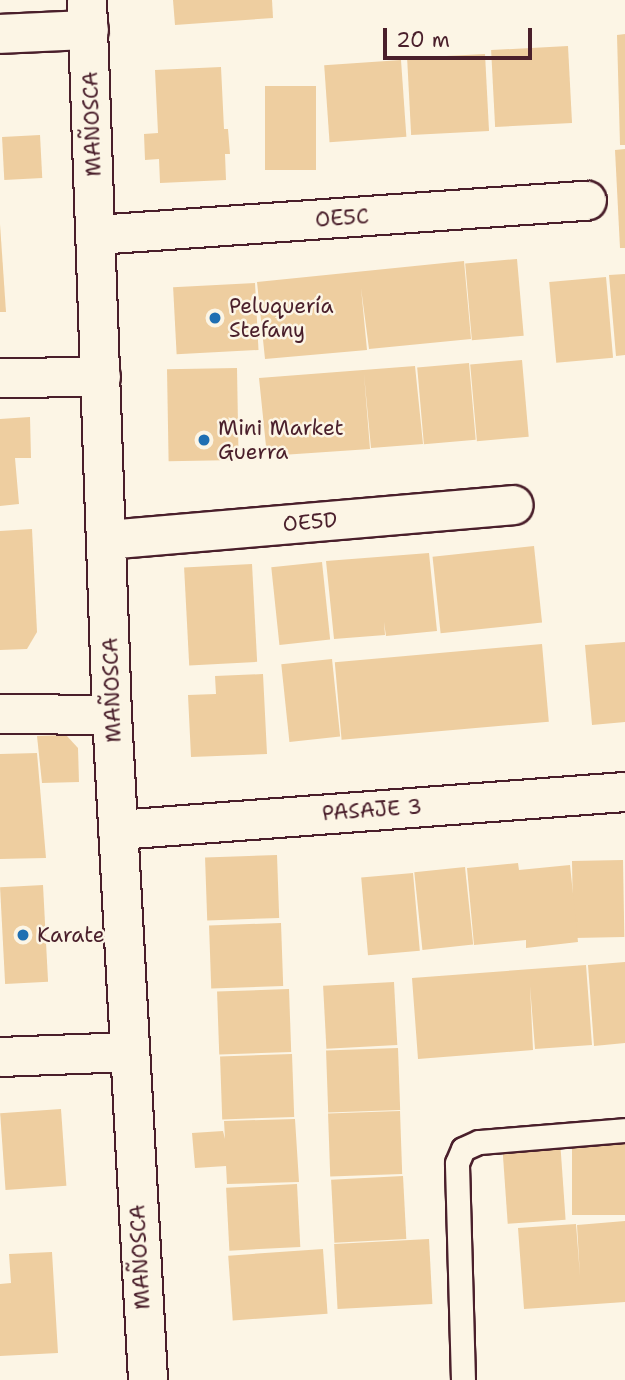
<!DOCTYPE html>
<html>
<head>
<meta charset="utf-8">
<style>
	body { margin:0 }
	#map { position:relative; width:625px; height:1380px; overflow:hidden; background:#fcf5e5; font-family:"Shantell Sans",sans-serif }
	div>[style] { position:absolute }
	[style*='--x'] { left:calc(var(--x)*1px); top:calc(var(--y)*1px); width:calc(var(--w)*1px); rotate:calc(var(--a)*1deg) }
	.building>* { inset:0; background:#eecea0; transform-origin:0 0 }
	.roads { filter:drop-shadow(2px 0 #4a1f2b) drop-shadow(-2px 0 #4a1f2b) drop-shadow(0 2px #4a1f2b) drop-shadow(0 -2px #4a1f2b) }
	.lane>* { height:23px; margin:-11.5px; padding:0 11.5px; transform-origin:11.5px; border-radius:11.5px; background:#fcf5e5 }
	.street>* { height:38px; margin:-19px; padding:0 19px; transform-origin:19px; border-radius:19px; background:#fcf5e5 }
	.secondary>* { height:38px; margin:-19px; padding:0 19px; transform-origin:19px; border-radius:19px; background:#fcf5e5 }
	.dots>* { width:19px; height:19px; translate:-50% -50%; box-sizing:border-box; border:4px solid #fcf5e5; border-radius:50% }
	span { translate:-50% -50%; white-space:nowrap; text-align:center; line-height:1.15; -webkit-text-stroke:5px #fcf5e5; paint-order:stroke }
	.street-label { font-size:21px; color:#4a1f2b }
	.poi-label { font-size:21px; color:#4a1f2b }
	.left { translate:0 -50%; text-align:left }
	.scale { position:absolute; left:383px; top:28px; width:149px; height:32px; box-sizing:border-box; border:4px solid #4a1f2b; border-top:0; padding-left:9px; font-size:21px; line-height:24px; white-space:nowrap; color:#4a1f2b; -webkit-text-stroke:5px #fcf5e5; paint-order:stroke }
</style>
</head>
<body>
<div id="map">
	<div class="building">
		<i style="clip-path:polygon(173px 0,272px 0,273px 18px,175px 25px)"></i>
		<i style="clip-path:polygon(625px 34px,625px 145px,620px 145px,617px 35px)"></i>
		<i style="left:568px;top:46px;width:77px;height:77px;rotate:87deg"></i>
		<i style="left:485px;top:54px;width:77px;height:78px;rotate:87deg"></i>
		<i style="left:401px;top:60px;width:77px;height:77px;rotate:86deg"></i>
		<i style="clip-path:polygon(221px 67px,224px 129px,228px 129px,230px 154px,225px 154px,226px 180px,160px 183px,159px 159px,145px 160px,144px 134px,158px 133px,155px 70px)"></i>
		<i style="left:265px;top:86px;width:51px;height:84px"></i>
		<i style="left:40px;top:135px;width:43px;height:38px;rotate:87deg"></i>
		<i style="clip-path:polygon(625px 149px,625px 248px,620px 248px,615px 150px)"></i>
		<i style="clip-path:polygon(0 224px,6px 312px,0 312px)"></i>
		<i style="left:517px;top:259px;width:77px;height:52px;rotate:85deg"></i>
		<i style="clip-path:polygon(464px 261px,471px 339px,369px 349px,361px 288px,367px 350px,265px 359px,257px 282px)"></i>
		<i style="clip-path:polygon(625px 274px,625px 355px,616px 356px,609px 275px)"></i>
		<i style="left:606px;top:277px;width:81px;height:57px;rotate:85deg"></i>
		<i style="left:255px;top:283px;width:67px;height:82px;rotate:87deg"></i>
		<i style="left:522px;top:360px;width:77px;height:52px;rotate:85deg"></i>
		<i style="left:469px;top:363px;width:77px;height:52px;rotate:85deg"></i>
		<i style="clip-path:polygon(415px 366px,423px 444px,371px 448px,364px 374px,370px 449px,267px 456px,259px 378px)"></i>
		<i style="left:237px;top:368px;width:92px;height:70px;rotate:89deg"></i>
		<i style="clip-path:polygon(30px 417px,31px 458px,15px 458px,19px 504px,0 506px,0 419px)"></i>
		<i style="clip-path:polygon(32px 529px,37px 632px,27px 649px,0 650px,0 531px)"></i>
		<i style="left:534px;top:546px;width:77px;height:102px;rotate:84deg"></i>
		<i style="clip-path:polygon(429px 553px,437px 631px,386px 636px,384px 622px,385px 635px,334px 639px,326px 561px)"></i>
		<i style="left:322px;top:562px;width:78px;height:51px;rotate:84deg"></i>
		<i style="left:252px;top:564px;width:98px;height:68px;rotate:87deg"></i>
		<i style="clip-path:polygon(625px 642px,625px 722px,592px 725px,585px 645px)"></i>
		<i style="left:542px;top:644px;width:78px;height:208px;rotate:85deg"></i>
		<i style="left:332px;top:659px;width:78px;height:51px;rotate:84deg"></i>
		<i style="clip-path:polygon(263px 674px,267px 754px,191px 757px,188px 695px,216px 694px,215px 676px)"></i>
		<i style="clip-path:polygon(66px 735px,78px 748px,79px 782px,42px 783px,37px 736px)"></i>
		<i style="clip-path:polygon(37px 753px,46px 858px,0 859px,0 754px)"></i>
		<i style="left:277px;top:855px;width:63px;height:72px;rotate:88deg"></i>
		<i style="left:623px;top:860px;width:77px;height:51px;rotate:89deg"></i>
		<i style="clip-path:polygon(518px 863px,519px 870px,570px 865px,578px 942px,526px 948px,526px 940px,474px 945px,467px 868px)"></i>
		<i style="left:465px;top:867px;width:78px;height:51px;rotate:84deg"></i>
		<i style="left:413px;top:873px;width:78px;height:52px;rotate:85deg"></i>
		<i style="left:43px;top:885px;width:97px;height:43px;rotate:87deg"></i>
		<i style="left:281px;top:923px;width:63px;height:72px;rotate:88deg"></i>
		<i style="clip-path:polygon(625px 962px,625px 1043px,594px 1046px,588px 965px)"></i>
		<i style="clip-path:polygon(586px 965px,592px 1045px,535px 1049px,530px 986px,533px 1050px,418px 1059px,412px 978px)"></i>
		<i style="left:394px;top:982px;width:63px;height:71px;rotate:87deg"></i>
		<i style="left:289px;top:989px;width:63px;height:72px;rotate:88deg"></i>
		<i style="left:398px;top:1048px;width:62px;height:72px;rotate:88deg"></i>
		<i style="left:292px;top:1054px;width:63px;height:72px;rotate:88deg"></i>
		<i style="left:61px;top:1109px;width:77px;height:61px;rotate:86deg"></i>
		<i style="left:400px;top:1111px;width:63px;height:72px;rotate:88deg"></i>
		<i style="clip-path:polygon(295px 1119px,299px 1182px,227px 1184px,226px 1166px,195px 1168px,192px 1133px,223px 1131px,225px 1139px,224px 1121px)"></i>
		<i style="left:625px;top:1134px;width:81px;height:53px;rotate:90deg"></i>
		<i style="left:560px;top:1140px;width:80px;height:58px;rotate:86deg"></i>
		<i style="left:403px;top:1176px;width:63px;height:72px;rotate:87deg"></i>
		<i style="left:297px;top:1184px;width:63px;height:71px;rotate:87deg"></i>
		<i style="clip-path:polygon(625px 1221px,625px 1302px,524px 1309px,518px 1228px,576px 1224px,580px 1276px,577px 1225px)"></i>
		<i style="left:429px;top:1239px;width:65px;height:95px;rotate:87deg"></i>
		<i style="left:323px;top:1249px;width:65px;height:95px;rotate:86deg"></i>
		<i style="clip-path:polygon(52px 1252px,58px 1353px,0 1356px,0 1284px,11px 1283px,9px 1254px)"></i>
	</div>
	<div class="roads">
		<div class="lane">
			<i style="--x:463;--y:1380;--w:217;--a:-91.6"></i>
			<i style="--x:457;--y:1163;--w:15;--a:-67"></i>
			<i style="--x:463;--y:1149;--w:17;--a:-24"></i>
			<i style="--x:479;--y:1142;--w:146;--a:-4.7"></i>
		</div>
		<div class="street">
			<i style="--x:0;--y:34;--w:89;--a:-2.6"></i>
			<i style="--x:96;--y:235;--w:492;--a:-4"></i>
			<i style="--x:0;--y:378;--w:101;--a:-0.6"></i>
			<i style="--x:107;--y:540;--w:408;--a:-4.9"></i>
			<i style="--x:0;--y:714;--w:112;--a:0.5"></i>
			<i style="--x:118;--y:830;--w:508;--a:-4.29"></i>
			<i style="--x:0;--y:1057;--w:128;--a:-2.2"></i>
		</div>
		<div class="secondary">
			<i style="--x:87;--y:0;--w:715;--a:88"></i>
			<i style="--x:112;--y:715;--w:666;--a:86.9"></i>
		</div>
	</div>
	<div class="dots">
		<i style="left:215px;top:318px;background:#1f6fb2"></i>
		<i style="left:204px;top:440px;background:#1f6fb2"></i>
		<i style="left:23px;top:935px;background:#1f6fb2"></i>
	</div>
	<div class="street-label">
		<span style="left:92px;top:124px;rotate:-92deg">MAÑOSCA</span>
		<span style="left:342px;top:218px;rotate:-4deg">OE5C</span>
		<span style="left:310px;top:522px;rotate:-5deg">OE5D</span>
		<span style="left:112px;top:690px;rotate:-92deg">MAÑOSCA</span>
		<span style="left:372px;top:810px;rotate:-4deg">PASAJE 3</span>
		<span style="left:140px;top:1257px;rotate:-93deg">MAÑOSCA</span>
	</div>
	<div class="poi-label">
		<span class="left" style="left:229px;top:318px">Peluquería<br>Stefany</span>
		<span class="left" style="left:218px;top:440px">Mini Market<br>Guerra</span>
		<span class="left" style="left:37px;top:935px">Karate</span>
	</div>
	<div class="scale">20 m</div>
</div>
</body>
</html>
